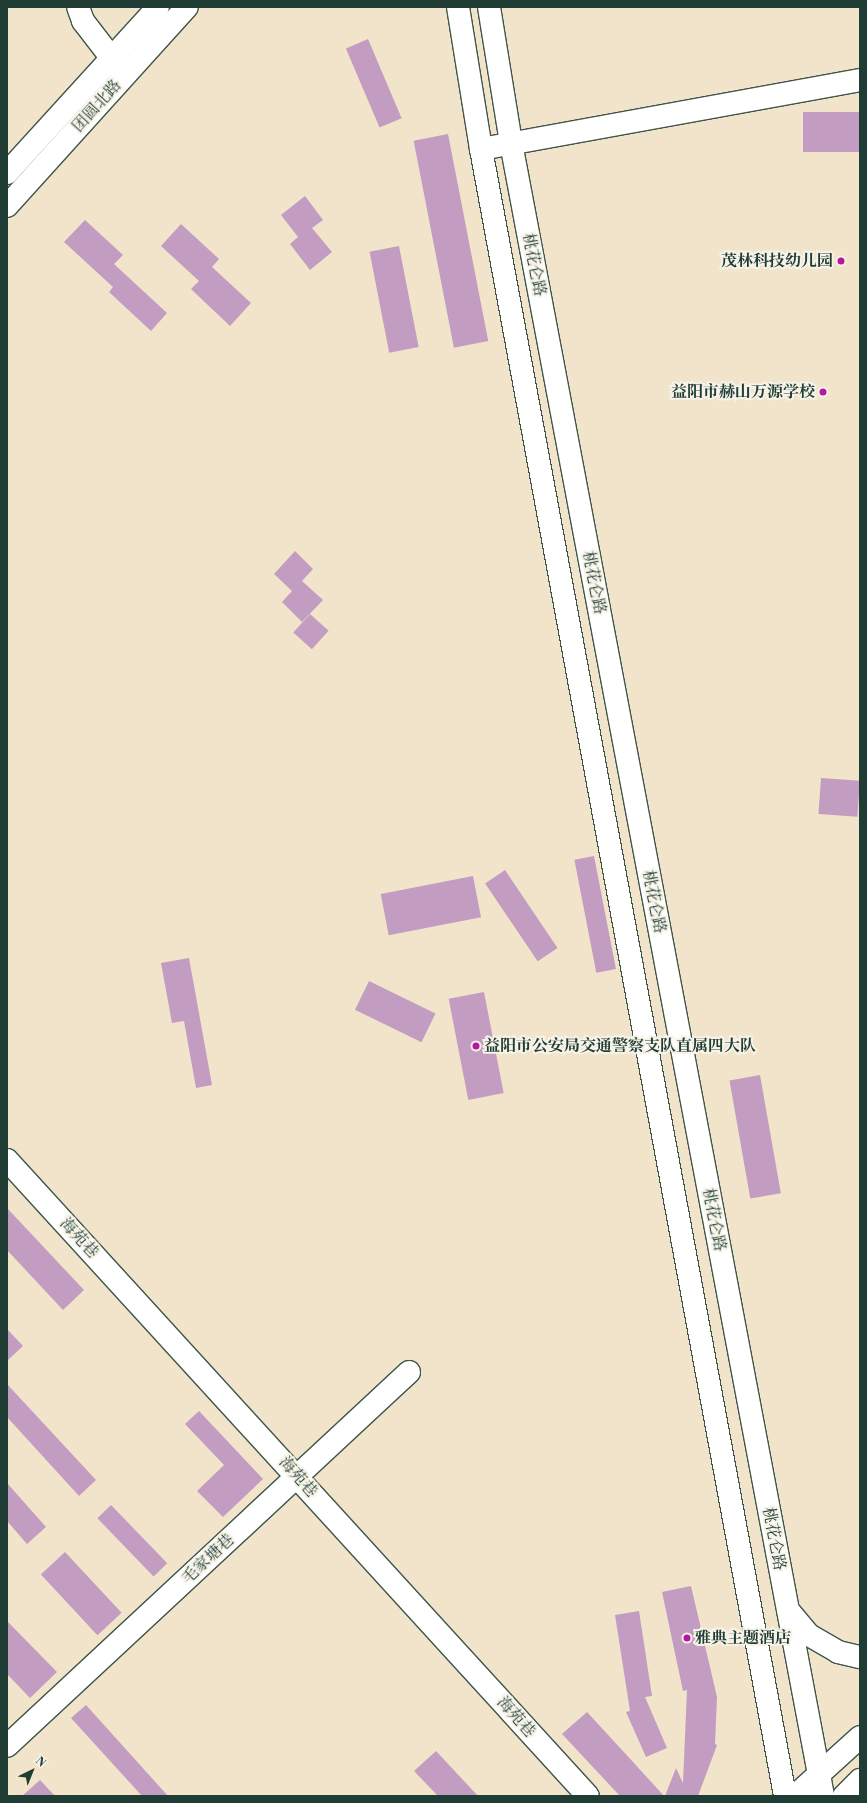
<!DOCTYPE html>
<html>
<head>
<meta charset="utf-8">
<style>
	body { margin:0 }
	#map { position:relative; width:867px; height:1803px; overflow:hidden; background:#f1e4ca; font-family:"Libre Bodoni","Noto Serif SC",serif }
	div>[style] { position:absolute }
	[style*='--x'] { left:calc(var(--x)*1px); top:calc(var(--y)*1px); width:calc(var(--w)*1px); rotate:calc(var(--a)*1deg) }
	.building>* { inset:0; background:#c39dc1; transform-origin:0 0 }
	.roads { filter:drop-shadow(1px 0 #3e564a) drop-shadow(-1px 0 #3e564a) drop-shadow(0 1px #3e564a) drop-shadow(0 -1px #3e564a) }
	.minor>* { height:22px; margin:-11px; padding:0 11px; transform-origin:11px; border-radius:11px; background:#fff }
	.major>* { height:22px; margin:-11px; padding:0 11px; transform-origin:11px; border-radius:11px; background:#fff }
	.dots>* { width:11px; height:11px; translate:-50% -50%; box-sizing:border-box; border:2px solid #f7f3e8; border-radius:50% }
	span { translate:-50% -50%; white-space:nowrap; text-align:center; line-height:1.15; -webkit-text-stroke:4px #f7f3e8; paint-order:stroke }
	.street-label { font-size:16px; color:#1f3d34 }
	.poi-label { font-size:16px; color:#1f3d34; font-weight:700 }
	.right { translate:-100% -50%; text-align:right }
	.left { translate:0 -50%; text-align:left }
	.frame { position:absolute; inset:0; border:8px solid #1f3d34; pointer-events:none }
	.north { position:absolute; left:12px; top:1751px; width:40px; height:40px; -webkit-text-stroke:3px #f7f3e8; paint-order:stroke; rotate:43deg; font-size:11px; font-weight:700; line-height:16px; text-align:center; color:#1f3d34 }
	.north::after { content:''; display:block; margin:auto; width:14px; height:18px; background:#1f3d34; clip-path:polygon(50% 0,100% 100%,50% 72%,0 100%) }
</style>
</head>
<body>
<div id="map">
	<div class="building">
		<i style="left:368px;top:39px;width:86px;height:24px;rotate:67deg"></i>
		<i style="left:860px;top:112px;width:40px;height:57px;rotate:90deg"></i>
		<i style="left:448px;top:134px;width:211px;height:35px;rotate:79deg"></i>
		<i style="clip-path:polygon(305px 196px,323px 220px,312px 228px,332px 252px,310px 270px,290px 244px,298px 237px,281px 215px)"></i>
		<i style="clip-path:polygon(85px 220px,123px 255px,114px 264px,167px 313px,151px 331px,109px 292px,113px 287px,64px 242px)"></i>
		<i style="clip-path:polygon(181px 224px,219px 259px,212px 267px,251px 303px,230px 326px,191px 289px,199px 281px,161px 246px)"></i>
		<i style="left:399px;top:246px;width:103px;height:30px;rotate:79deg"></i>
		<i style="clip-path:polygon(295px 551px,313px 569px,302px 581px,323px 600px,302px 622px,282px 602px,292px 591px,274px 574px)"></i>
		<i style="left:310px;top:614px;width:25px;height:25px;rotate:42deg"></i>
		<i style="left:821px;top:778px;width:39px;height:36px;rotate:4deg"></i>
		<i style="left:594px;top:856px;width:115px;height:20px;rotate:79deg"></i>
		<i style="left:505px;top:870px;width:94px;height:24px;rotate:56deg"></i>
		<i style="left:473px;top:876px;width:42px;height:94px;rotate:79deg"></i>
		<i style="clip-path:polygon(189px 958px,212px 1085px,196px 1088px,184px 1021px,172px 1023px,161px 963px)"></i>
		<i style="left:369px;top:981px;width:74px;height:32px;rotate:26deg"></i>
		<i style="left:484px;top:992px;width:103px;height:36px;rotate:79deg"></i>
		<i style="left:760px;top:1075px;width:120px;height:31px;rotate:80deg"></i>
		<i style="clip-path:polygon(7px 1208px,84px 1290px,63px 1310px,7px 1250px)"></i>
		<i style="clip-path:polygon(7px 1329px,23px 1346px,7px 1361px)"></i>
		<i style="clip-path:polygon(7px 1384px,96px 1480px,79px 1496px,7px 1417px)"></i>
		<i style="clip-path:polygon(199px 1411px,263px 1479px,223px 1517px,197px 1491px,224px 1465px,185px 1424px)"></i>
		<i style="clip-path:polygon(7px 1483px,46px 1527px,27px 1544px,7px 1521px)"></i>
		<i style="left:111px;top:1505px;width:81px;height:19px;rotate:46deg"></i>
		<i style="left:65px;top:1552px;width:83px;height:33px;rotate:47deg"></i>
		<i style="clip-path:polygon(691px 1586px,717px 1697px,715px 1744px,717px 1745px,698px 1796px,665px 1796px,676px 1768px,683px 1783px,687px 1690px,683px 1691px,662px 1592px)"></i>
		<i style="clip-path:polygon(639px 1611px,652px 1696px,645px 1697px,667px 1748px,646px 1757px,626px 1712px,630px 1711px,615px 1615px)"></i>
		<i style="clip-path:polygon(7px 1621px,57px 1672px,30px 1698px,7px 1674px)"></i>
		<i style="clip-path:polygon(86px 1705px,168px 1796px,142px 1796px,71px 1718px)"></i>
		<i style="clip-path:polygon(587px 1712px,633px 1762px,664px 1796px,620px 1796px,562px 1734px)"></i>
		<i style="clip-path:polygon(436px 1751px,478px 1796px,438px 1796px,414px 1771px)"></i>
		<i style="clip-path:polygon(40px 1780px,55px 1796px,22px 1796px)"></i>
	</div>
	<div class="roads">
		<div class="minor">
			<i style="--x:78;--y:7;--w:15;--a:70"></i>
			<i style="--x:83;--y:21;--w:66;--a:52.4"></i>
			<i style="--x:481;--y:149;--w:385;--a:-10.3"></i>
			<i style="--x:7;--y:1160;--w:861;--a:47.59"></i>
			<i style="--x:7;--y:1746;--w:549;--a:-42.93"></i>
		</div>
		<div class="major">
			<i style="--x:458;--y:7;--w:144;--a:80.8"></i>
			<i style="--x:481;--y:149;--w:1675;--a:79.54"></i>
			<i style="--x:489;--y:7;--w:138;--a:80.8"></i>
			<i style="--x:511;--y:143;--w:1682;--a:79.31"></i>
			<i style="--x:7;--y:173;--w:224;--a:-47.7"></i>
			<i style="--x:7;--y:206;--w:268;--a:-47.9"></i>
			<i style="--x:788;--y:1610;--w:33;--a:50"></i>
			<i style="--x:809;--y:1635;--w:34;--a:30"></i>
			<i style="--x:838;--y:1652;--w:23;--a:13"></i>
			<i style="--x:795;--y:1796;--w:88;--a:-42.2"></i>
			<i style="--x:844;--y:1796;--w:23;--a:-45"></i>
		</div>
	</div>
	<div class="dots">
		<i style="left:841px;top:261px;background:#b5179e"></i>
		<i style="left:823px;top:392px;background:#b5179e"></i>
		<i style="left:476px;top:1046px;background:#b5179e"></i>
		<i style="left:687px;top:1638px;background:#b5179e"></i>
	</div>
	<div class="street-label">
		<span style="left:97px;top:106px;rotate:-48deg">团圆北路</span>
		<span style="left:534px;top:265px;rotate:79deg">桃花仑路</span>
		<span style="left:594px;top:583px;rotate:79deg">桃花仑路</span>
		<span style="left:654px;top:902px;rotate:79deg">桃花仑路</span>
		<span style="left:714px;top:1220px;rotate:79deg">桃花仑路</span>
		<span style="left:79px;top:1238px;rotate:47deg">海苑巷</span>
		<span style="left:298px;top:1477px;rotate:48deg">海苑巷</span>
		<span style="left:774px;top:1539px;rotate:79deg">桃花仑路</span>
		<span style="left:208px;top:1559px;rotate:-43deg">毛家塘巷</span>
		<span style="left:516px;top:1717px;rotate:48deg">海苑巷</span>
	</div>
	<div class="poi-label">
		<span class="right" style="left:833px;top:261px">茂林科技幼儿园</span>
		<span class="right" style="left:815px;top:392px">益阳市赫山万源学校</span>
		<span class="left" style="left:484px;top:1046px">益阳市公安局交通警察支队直属四大队</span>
		<span class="left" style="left:695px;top:1638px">雅典主题酒店</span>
	</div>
	<div class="frame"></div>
	<div class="north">N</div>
</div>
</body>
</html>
